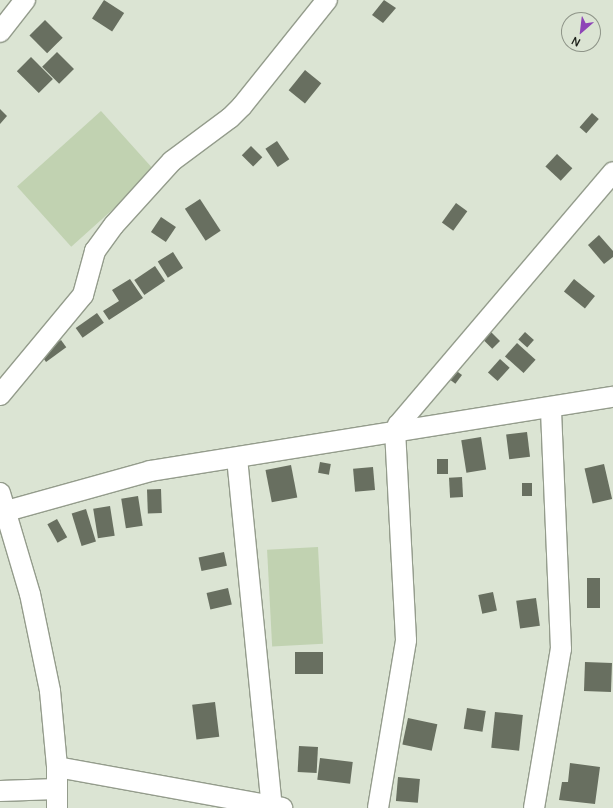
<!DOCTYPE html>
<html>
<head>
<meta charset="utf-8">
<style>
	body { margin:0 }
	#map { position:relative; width:613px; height:808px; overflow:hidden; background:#dbe4d3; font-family:Manrope,sans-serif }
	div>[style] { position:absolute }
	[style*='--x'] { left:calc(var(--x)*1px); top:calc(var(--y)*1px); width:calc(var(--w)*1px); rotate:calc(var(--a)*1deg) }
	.green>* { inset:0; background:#c1d2b1; transform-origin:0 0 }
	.building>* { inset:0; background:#686f60; transform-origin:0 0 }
	.roads { filter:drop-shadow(1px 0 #949c8c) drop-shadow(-1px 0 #949c8c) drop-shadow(0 1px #949c8c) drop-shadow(0 -1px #949c8c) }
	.minor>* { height:20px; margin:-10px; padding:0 10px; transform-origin:10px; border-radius:10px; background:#fff }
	span { translate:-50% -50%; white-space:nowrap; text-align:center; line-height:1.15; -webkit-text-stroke:3.5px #dbe4d3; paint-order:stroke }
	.north { position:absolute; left:561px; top:12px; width:40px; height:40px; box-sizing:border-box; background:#dbe4d3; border:1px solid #8e9488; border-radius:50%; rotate:208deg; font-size:11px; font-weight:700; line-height:16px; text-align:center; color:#1a1d17 }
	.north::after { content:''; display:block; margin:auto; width:14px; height:18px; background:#8e45b7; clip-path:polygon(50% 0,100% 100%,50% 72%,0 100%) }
</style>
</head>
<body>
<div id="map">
	<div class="green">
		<i style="left:101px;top:111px;width:81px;height:113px;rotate:48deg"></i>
		<i style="left:318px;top:547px;width:97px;height:51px;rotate:87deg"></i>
	</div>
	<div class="building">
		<i style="left:104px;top:0;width:24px;height:22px;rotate:33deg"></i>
		<i style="clip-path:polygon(384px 0,396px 8px,383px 23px,372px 15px)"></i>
		<i style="left:45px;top:20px;width:25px;height:22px;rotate:45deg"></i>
		<i style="left:57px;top:52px;width:24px;height:21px;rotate:45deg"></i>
		<i style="left:31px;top:57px;width:31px;height:20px;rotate:45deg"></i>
		<i style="left:305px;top:70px;width:21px;height:26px;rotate:39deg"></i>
		<i style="clip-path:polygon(0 109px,7px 116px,0 124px)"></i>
		<i style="left:592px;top:113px;width:9px;height:19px;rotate:41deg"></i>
		<i style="left:277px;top:141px;width:22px;height:14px;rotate:56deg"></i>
		<i style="left:251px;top:146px;width:16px;height:13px;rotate:45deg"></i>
		<i style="left:557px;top:154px;width:21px;height:17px;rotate:43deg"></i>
		<i style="left:200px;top:199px;width:38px;height:18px;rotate:57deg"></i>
		<i style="left:456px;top:203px;width:14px;height:24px;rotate:36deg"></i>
		<i style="left:161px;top:217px;width:18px;height:18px;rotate:34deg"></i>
		<i style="clip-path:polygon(599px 235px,613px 251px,613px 257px,604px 264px,588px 245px)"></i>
		<i style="left:173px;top:252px;width:19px;height:18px;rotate:58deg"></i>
		<i style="left:155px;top:266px;width:18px;height:25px;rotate:56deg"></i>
		<i style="clip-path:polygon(130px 279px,143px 298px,109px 320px,103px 311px,119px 301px,112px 290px)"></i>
		<i style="left:574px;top:279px;width:27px;height:16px;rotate:39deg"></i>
		<i style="left:97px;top:313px;width:12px;height:26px;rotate:55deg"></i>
		<i style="left:488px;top:329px;width:17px;height:11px;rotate:45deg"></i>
		<i style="left:525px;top:332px;width:12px;height:10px;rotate:42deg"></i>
		<i style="left:61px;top:340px;width:9px;height:25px;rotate:54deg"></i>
		<i style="left:517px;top:343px;width:25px;height:18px;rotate:42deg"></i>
		<i style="left:500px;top:359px;width:13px;height:18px;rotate:42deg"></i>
		<i style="left:454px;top:369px;width:10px;height:11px;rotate:37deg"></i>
		<i style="left:527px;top:432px;width:25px;height:21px;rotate:83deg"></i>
		<i style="left:481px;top:437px;width:33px;height:20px;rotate:81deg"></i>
		<i style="left:448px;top:459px;width:15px;height:11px;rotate:90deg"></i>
		<i style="left:320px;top:462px;width:11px;height:11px;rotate:10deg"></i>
		<i style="left:604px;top:464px;width:36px;height:20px;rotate:77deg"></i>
		<i style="left:291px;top:465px;width:33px;height:26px;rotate:79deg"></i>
		<i style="left:373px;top:467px;width:23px;height:20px;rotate:85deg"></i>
		<i style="left:462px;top:477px;width:20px;height:13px;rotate:87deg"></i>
		<i style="left:532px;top:483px;width:13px;height:10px;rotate:90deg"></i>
		<i style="left:161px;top:489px;width:24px;height:14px;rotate:88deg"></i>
		<i style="left:138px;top:496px;width:30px;height:17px;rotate:81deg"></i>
		<i style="left:110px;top:506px;width:30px;height:17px;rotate:81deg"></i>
		<i style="left:86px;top:509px;width:34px;height:15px;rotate:73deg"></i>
		<i style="left:57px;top:519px;width:21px;height:11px;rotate:61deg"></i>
		<i style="left:224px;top:552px;width:14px;height:26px;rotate:78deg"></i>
		<i style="left:587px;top:578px;width:13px;height:30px"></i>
		<i style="left:228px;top:588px;width:17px;height:22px;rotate:77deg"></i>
		<i style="left:493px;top:592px;width:19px;height:15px;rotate:78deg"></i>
		<i style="left:536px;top:598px;width:28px;height:20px;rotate:82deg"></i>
		<i style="left:295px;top:652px;width:28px;height:22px"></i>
		<i style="left:585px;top:662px;width:27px;height:29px;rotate:2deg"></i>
		<i style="left:215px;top:702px;width:35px;height:23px;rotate:83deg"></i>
		<i style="left:467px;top:708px;width:19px;height:21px;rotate:9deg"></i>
		<i style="left:495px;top:712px;width:28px;height:36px;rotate:6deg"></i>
		<i style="left:408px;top:718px;width:30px;height:27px;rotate:12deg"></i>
		<i style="left:299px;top:746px;width:19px;height:26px;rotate:3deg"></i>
		<i style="left:320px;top:758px;width:33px;height:22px;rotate:7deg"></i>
		<i style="clip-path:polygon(570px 763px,600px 767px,595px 804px,559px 800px,562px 782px,568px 782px)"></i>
		<i style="left:398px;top:777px;width:22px;height:24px;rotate:5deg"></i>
	</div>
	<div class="roads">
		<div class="minor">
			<i style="--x:0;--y:32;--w:41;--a:-52"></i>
			<i style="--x:0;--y:395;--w:130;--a:-50.3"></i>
			<i style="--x:83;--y:295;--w:46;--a:-74.7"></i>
			<i style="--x:95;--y:251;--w:32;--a:-54"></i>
			<i style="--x:114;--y:225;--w:86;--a:-47.8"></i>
			<i style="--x:172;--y:161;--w:72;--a:-36.6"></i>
			<i style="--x:230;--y:118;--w:17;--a:-45"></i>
			<i style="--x:242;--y:106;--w:136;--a:-51.3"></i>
			<i style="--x:237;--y:458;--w:350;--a:84.3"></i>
			<i style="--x:0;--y:493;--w:105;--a:73.5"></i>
			<i style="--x:30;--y:594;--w:99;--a:78.3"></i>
			<i style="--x:50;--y:691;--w:76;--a:84.7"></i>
			<i style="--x:57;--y:767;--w:41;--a:90"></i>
			<i style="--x:7;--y:511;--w:148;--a:-15.6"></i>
			<i style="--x:150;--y:471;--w:469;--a:-9.1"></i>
			<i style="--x:57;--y:767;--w:229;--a:10.3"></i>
			<i style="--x:0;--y:791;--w:57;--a:-2"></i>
			<i style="--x:378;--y:808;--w:170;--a:-80.5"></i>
			<i style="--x:406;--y:640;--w:207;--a:-93"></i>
			<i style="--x:395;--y:433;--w:9;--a:-69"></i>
			<i style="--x:398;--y:425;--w:332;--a:-49.6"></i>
			<i style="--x:534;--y:808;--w:161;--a:-80.4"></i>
			<i style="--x:561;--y:649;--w:241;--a:-92.4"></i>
		</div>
	</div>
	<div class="north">N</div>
</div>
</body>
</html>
